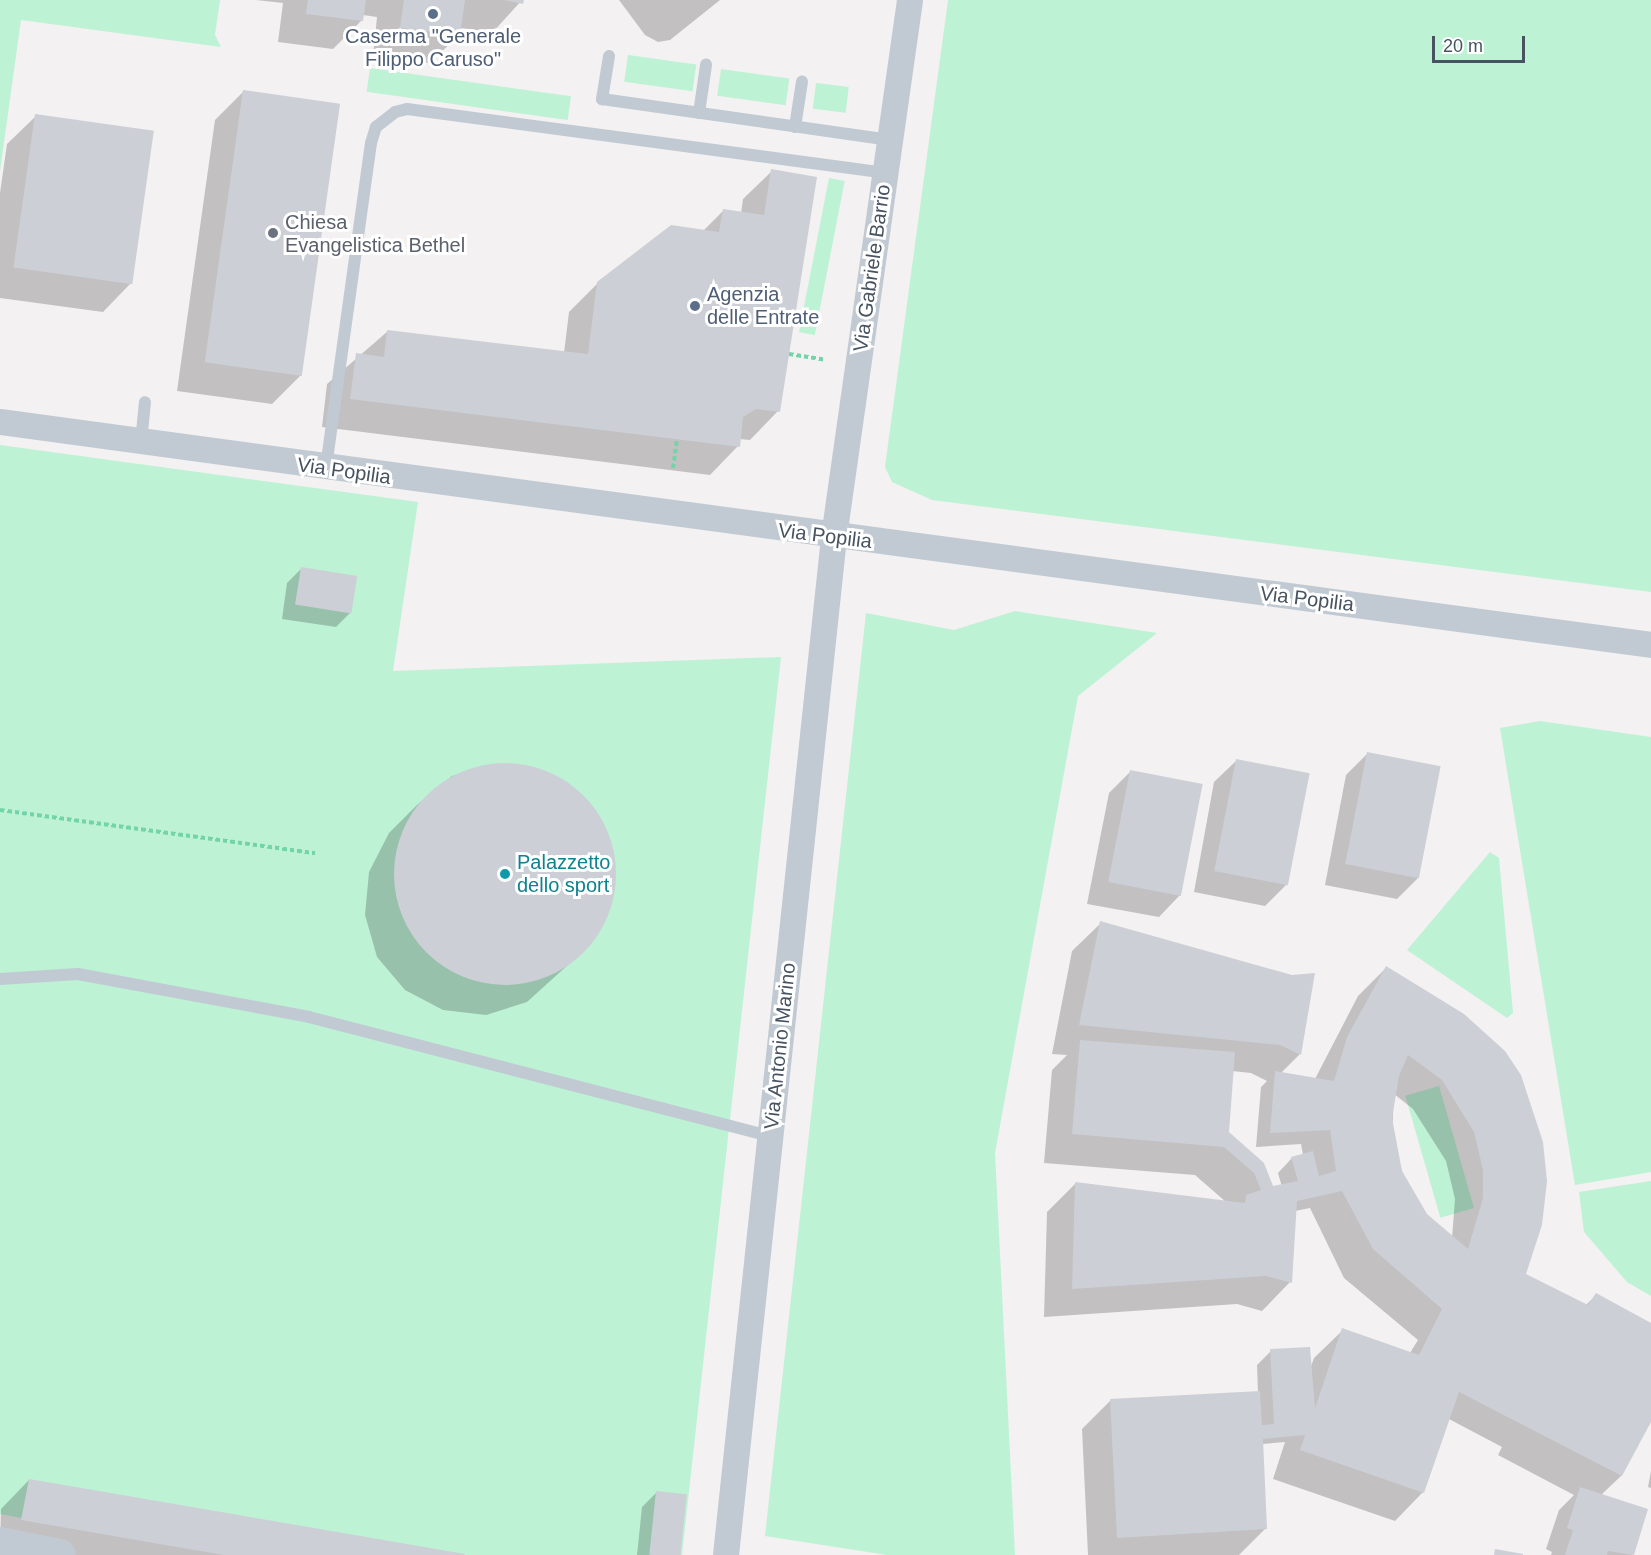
<!DOCTYPE html>
<html>
<head>
<meta charset="utf-8">
<style>
	body { margin:0 }
	#map { position:relative; width:1651px; height:1555px; overflow:hidden; background:#f3f1f1; font-family:Helvetica,sans-serif }
	div>[style] { position:absolute }
	[style*='--x'] { left:calc(var(--x)*1px); top:calc(var(--y)*1px); width:calc(var(--w)*1px); rotate:calc(var(--a)*1deg) }
	.green>* { inset:0; background:#bdf2d5; transform-origin:0 0 }
	.shadow>* { inset:0; background:#0003 }
	.building>* { inset:0; background:#cccfd6; transform-origin:0 0 }
	.round { border-radius:50% }
	.path>* { height:4px; margin-top:-2px; transform-origin:0; background:repeating-linear-gradient(90deg,#73d3a9 0 4.5px,transparent 0 7.5px) }
	.service>* { height:12px; margin:-6px; padding:0 6px; transform-origin:6px; border-radius:6px; background:#c1cad3 }
	.minor>* { height:26px; margin:-13px; padding:0 13px; transform-origin:13px; border-radius:13px; background:#c1cad3 }
	.tertiary>* { height:32px; margin:-16px; padding:0 16px; transform-origin:16px; border-radius:16px; background:#c1cad3 }
	.dots>* { width:16px; height:16px; translate:-50% -50%; box-sizing:border-box; border:3px solid #fff; border-radius:50% }
	span { translate:-50% -50%; white-space:nowrap; text-align:center; line-height:1.15; -webkit-text-stroke:6px #fff; paint-order:stroke }
	.service-label { font-size:20px; color:#4e5e75 }
	.left { translate:0 -50%; text-align:left }
	.worship-label { font-size:20px; color:#5b616d }
	.street-label { font-size:20px; color:#475360 }
	.culture-label { font-size:20px; color:#0d838f }
	.scale { position:absolute; left:1432px; top:36px; width:93px; height:27px; box-sizing:border-box; border:3px solid #475360; border-top:0; padding-left:8px; font-size:18px; line-height:21px; white-space:nowrap; color:#475360; -webkit-text-stroke:4px #fff; paint-order:stroke }
</style>
</head>
<body>
<div id="map">
	<div class="green">
		<i style="clip-path:polygon(0 0,220px 0,215px 35px,221px 47px,21px 20px,0 171px)"></i>
		<i style="clip-path:polygon(948px 0,1651px 0,1651px 592px,932px 500px,892px 482px,885px 467px)"></i>
		<i style="left:628px;top:55px;width:69px;height:27px;rotate:8deg"></i>
		<i style="left:370px;top:68px;width:203px;height:24px;rotate:8deg"></i>
		<i style="left:721px;top:69px;width:69px;height:27px;rotate:8deg"></i>
		<i style="left:816px;top:83px;width:33px;height:26px;rotate:7deg"></i>
		<i style="left:829px;top:178px;width:16px;height:157px;rotate:11deg"></i>
		<i style="clip-path:polygon(0 445px,418px 502px,393px 671px,781px 657px,682px 1555px,223px 1555px,0 1514px)"></i>
		<i style="clip-path:polygon(1015px 611px,1157px 633px,1078px 696px,995px 1153px,1015px 1555px,887px 1555px,765px 1536px,866px 613px,954px 630px)"></i>
		<i style="clip-path:polygon(1540px 721px,1651px 737px,1651px 1172px,1575px 1185px,1500px 728px)"></i>
		<i style="clip-path:polygon(1490px 852px,1499px 858px,1513px 1013px,1507px 1018px,1407px 950px)"></i>
		<i style="left:1439px;top:1086px;width:127px;height:35px;rotate:74deg"></i>
		<i style="clip-path:polygon(1651px 1181px,1651px 1296px,1627px 1282px,1584px 1232px,1579px 1192px)"></i>
	</div>
	<div class="shadow">
		<i style="clip-path:polygon(256px 0,522px 0,493px 32px,460px 28px,459px 35px,430px 63px,373px 56px,377px 17px,363px 15px,362px 20px,333px 49px,278px 42px,283px 3px)"></i>
		<i style="clip-path:polygon(619px 0,720px 0,670px 40px,658px 42px,645px 35px)"></i>
		<i style="clip-path:polygon(244px 91px,301px 375px,272px 404px,177px 391px,215px 120px)"></i>
		<i style="clip-path:polygon(36px 116px,131px 283px,103px 312px,0 298px,0 193px,7px 144px)"></i>
		<i style="clip-path:polygon(772px 171px,778px 411px,750px 440px,739px 439px,738px 446px,710px 475px,322px 427px,327px 384px,388px 331px,564px 353px,569px 312px,598px 283px,703px 231px,724px 210px,741px 213px,743px 199px)"></i>
		<i style="clip-path:polygon(301px 569px,350px 613px,336px 627px,282px 619px,287px 583px)"></i>
		<i style="clip-path:polygon(1367px 754px,1419px 877px,1397px 899px,1325px 885px,1346px 775px)"></i>
		<i style="clip-path:polygon(1236px 761px,1287px 884px,1265px 906px,1194px 892px,1214px 782px)"></i>
		<i style="clip-path:polygon(493px 764px,536px 768px,574px 788px,602px 821px,615px 863px,611px 906px,591px 944px,527px 1002px,486px 1015px,443px 1010px,405px 990px,377px 957px,365px 915px,369px 872px,389px 833px,418px 804px,452px 776px)"></i>
		<i style="clip-path:polygon(1130px 772px,1180px 895px,1159px 917px,1087px 904px,1109px 793px)"></i>
		<i style="clip-path:polygon(evenodd,1101px 923px,1292px 977px,1313px 974px,1299px 1055px,1281px 1073px,1315px 1079px,1358px 996px,1386px 968px,1444px 1003px,1524px 1275px,1585px 1306px,1596px 1295px,1651px 1324px,1651px 1419px,1621px 1476px,1601px 1495px,1647px 1510px,1632px 1555px,1551px 1555px,1552px 1552px,1546px 1549px,1559px 1510px,1574px 1495px,1498px 1455px,1502px 1447px,1449px 1419px,1423px 1492px,1395px 1521px,1273px 1479px,1285px 1442px,1262px 1444px,1266px 1528px,1239px 1555px,1088px 1555px,1082px 1429px,1110px 1401px,1258px 1393px,1257px 1365px,1271px 1351px,1310px 1369px,1314px 1358px,1343px 1330px,1410px 1353px,1418px 1340px,1344px 1278px,1310px 1208px,1295px 1211px,1290px 1282px,1262px 1311px,1237px 1304px,1044px 1317px,1047px 1212px,1076px 1183px,1226px 1202px,1195px 1175px,1044px 1163px,1052px 1070px,1067px 1055px,1052px 1054px,1072px 951px,1101px 923px,1232px 1071px,1251px 1073px,1267px 1081px,1261px 1087px,1256px 1147px,1301px 1144px,1303px 1155px,1292px 1158px,1278px 1173px,1282px 1187px,1265px 1191px,1262px 1164px,1227px 1132px,1232px 1071px,1101px 923px,1394px 1094px,1413px 1109px,1446px 1161px,1455px 1199px,1452px 1238px,1426px 1215px,1406px 1186px,1392px 1135px,1394px 1094px)"></i>
		<i style="clip-path:polygon(1651px 1471px,1651px 1488px,1648px 1487px)"></i>
		<i style="clip-path:polygon(29px 1480px,463px 1555px,31px 1555px,0 1550px,1px 1509px)"></i>
		<i style="clip-path:polygon(657px 1492px,678px 1555px,637px 1555px,642px 1507px)"></i>
	</div>
	<div class="building">
		<i style="clip-path:polygon(308px 0,366px 0,363px 21px,306px 14px)"></i>
		<i style="clip-path:polygon(404px 0,465px 0,460px 35px,400px 28px)"></i>
		<i style="clip-path:polygon(504px 0,524px 0,523px 4px)"></i>
		<i style="left:243px;top:90px;width:98px;height:275px;rotate:8deg"></i>
		<i style="left:35px;top:114px;width:120px;height:155px;rotate:8deg"></i>
		<i style="clip-path:polygon(771px 169px,817px 177px,780px 412px,756px 409px,743px 417px,740px 447px,350px 399px,356px 353px,384px 357px,387px 330px,588px 354px,597px 282px,671px 225px,719px 232px,723px 209px,764px 215px)"></i>
		<i style="left:301px;top:567px;width:57px;height:38px;rotate:9deg"></i>
		<i style="left:1367px;top:752px;width:75px;height:114px;rotate:11deg"></i>
		<i style="left:1236px;top:759px;width:75px;height:114px;rotate:11deg"></i>
		<i class="round" style="left:394px;top:763px;width:222px;height:222px"></i>
		<i style="left:1130px;top:770px;width:74px;height:114px;rotate:11deg"></i>
		<i style="clip-path:polygon(1100px 921px,1292px 975px,1315px 973px,1301px 1055px,1280px 1045px,1079px 1025px)"></i>
		<i style="clip-path:polygon(evenodd,1386px 966px,1464px 1014px,1505px 1051px,1521px 1075px,1543px 1142px,1547px 1181px,1542px 1225px,1526px 1274px,1588px 1305px,1596px 1293px,1651px 1323px,1651px 1422px,1622px 1476px,1459px 1392px,1424px 1493px,1300px 1450px,1305px 1435px,1263px 1439px,1267px 1529px,1117px 1538px,1110px 1399px,1260px 1391px,1262px 1425px,1274px 1424px,1270px 1349px,1310px 1347px,1315px 1408px,1342px 1328px,1419px 1355px,1442px 1309px,1373px 1249px,1342px 1191px,1297px 1201px,1292px 1283px,1266px 1276px,1072px 1289px,1075px 1182px,1245px 1203px,1246px 1195px,1261px 1190px,1254px 1173px,1224px 1147px,1072px 1134px,1080px 1040px,1235px 1052px,1229px 1132px,1264px 1163px,1273px 1186px,1298px 1181px,1291px 1157px,1313px 1151px,1319px 1176px,1336px 1171px,1330px 1130px,1270px 1133px,1275px 1071px,1334px 1081px,1347px 1037px,1386px 966px,1408px 1055px,1442px 1080px,1474px 1132px,1483px 1170px,1483px 1198px,1468px 1249px,1427px 1214px,1402px 1171px,1392px 1118px,1399px 1076px,1408px 1055px)"></i>
		<i style="clip-path:polygon(29px 1479px,465px 1554px,464px 1555px,223px 1555px,21px 1520px)"></i>
		<i style="clip-path:polygon(1580px 1487px,1648px 1509px,1634px 1555px,1608px 1551px,1607px 1555px,1565px 1555px,1573px 1530px,1567px 1528px)"></i>
		<i style="left:656px;top:1491px;width:31px;height:64px;rotate:6deg"></i>
		<i style="clip-path:polygon(1495px 1549px,1523px 1554px,1523px 1555px,1494px 1555px)"></i>
	</div>
	<div class="path">
		<i style="--x:789;--y:354;--w:37;--a:9"></i>
		<i style="--x:673;--y:468;--w:29;--a:-82"></i>
		<i style="--x:0;--y:810;--w:318;--a:7.8"></i>
	</div>
	<div class="service">
		<i style="--x:609;--y:56;--w:44;--a:99.2"></i>
		<i style="--x:602;--y:99;--w:291;--a:8.1"></i>
		<i style="--x:699;--y:113;--w:49;--a:-81.7"></i>
		<i style="--x:795;--y:127;--w:46;--a:-81.2"></i>
		<i style="--x:141;--y:442;--w:40;--a:-84.3"></i>
		<i style="--x:326;--y:467;--w:327;--a:-82.1"></i>
		<i style="--x:371;--y:143;--w:17;--a:-73"></i>
		<i style="--x:376;--y:127;--w:24;--a:-38"></i>
		<i style="--x:395;--y:112;--w:12;--a:-14"></i>
		<i style="--x:407;--y:109;--w:483;--a:7.6"></i>
		<i style="--x:0;--y:979;--w:78;--a:-3.7"></i>
		<i style="--x:78;--y:974;--w:235;--a:10.5"></i>
		<i style="--x:309;--y:1017;--w:476;--a:14.5"></i>
	</div>
	<div class="minor">
		<i style="--x:0;--y:422;--w:1666;--a:7.69"></i>
		<i style="--x:726;--y:1555;--w:1024;--a:-83.94"></i>
		<i style="--x:834;--y:537;--w:542;--a:-81.94"></i>
	</div>
	<div class="tertiary">
		<i style="--x:0;--y:1543;--w:61;--a:11.3"></i>
	</div>
	<div class="dots">
		<i style="left:433px;top:14px;background:#5c6f8a"></i>
		<i style="left:273px;top:233px;background:#6b7280"></i>
		<i style="left:695px;top:306px;background:#5c6f8a"></i>
		<i style="left:505px;top:874px;background:#0f9aa8"></i>
	</div>
	<div class="service-label">
		<span style="left:433px;top:48px">Caserma "Generale<br>Filippo Caruso"</span>
		<span class="left" style="left:707px;top:306px">Agenzia<br>delle Entrate</span>
	</div>
	<div class="worship-label">
		<span class="left" style="left:285px;top:234px">Chiesa<br>Evangelistica Bethel</span>
	</div>
	<div class="street-label">
		<span style="left:872px;top:268px;rotate:-82deg">Via Gabriele Barrio</span>
		<span style="left:344px;top:471px;rotate:8deg">Via Popilia</span>
		<span style="left:825px;top:536px;rotate:7deg">Via Popilia</span>
		<span style="left:1307px;top:599px;rotate:7deg">Via Popilia</span>
		<span style="left:780px;top:1046px;rotate:-84deg">Via Antonio Marino</span>
	</div>
	<div class="culture-label">
		<span class="left" style="left:517px;top:874px">Palazzetto<br>dello sport</span>
	</div>
	<div class="scale">20 m</div>
</div>
</body>
</html>
